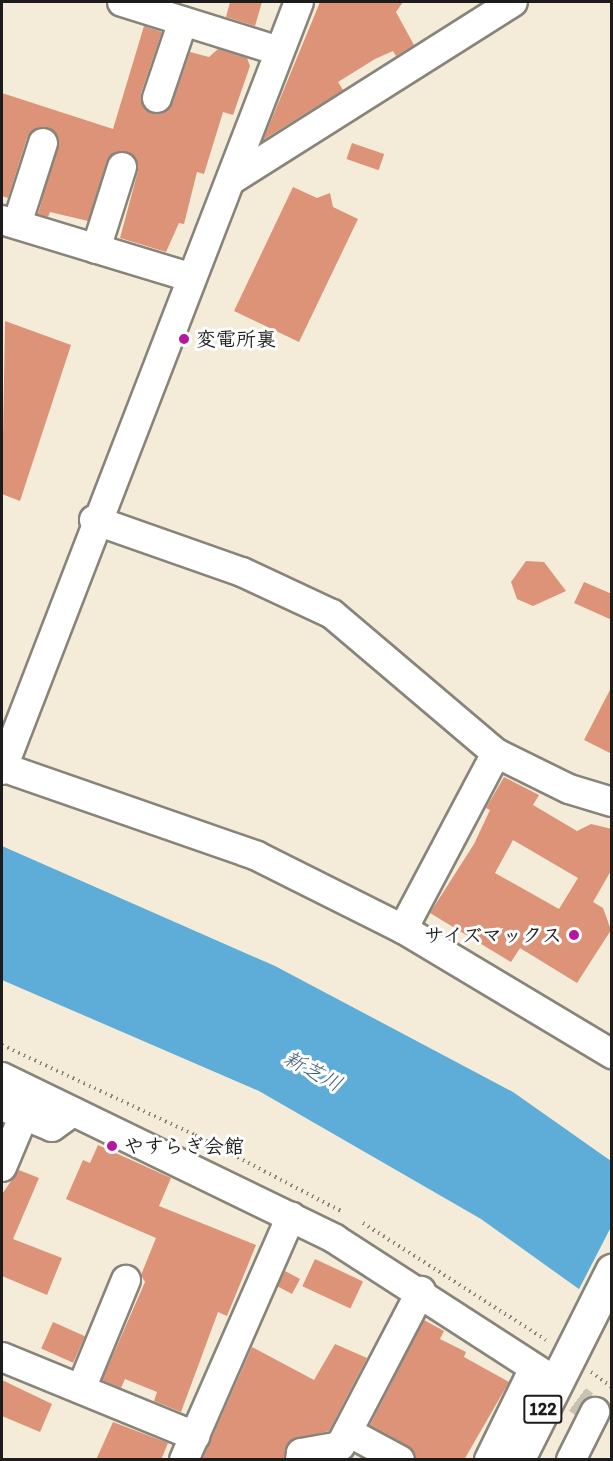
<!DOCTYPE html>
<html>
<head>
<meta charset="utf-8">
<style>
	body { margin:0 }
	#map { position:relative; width:613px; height:1461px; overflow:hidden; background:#f4ecd9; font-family:Itim,"Klee One",sans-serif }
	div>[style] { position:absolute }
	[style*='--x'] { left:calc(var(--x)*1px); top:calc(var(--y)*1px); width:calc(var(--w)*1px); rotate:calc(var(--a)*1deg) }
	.water>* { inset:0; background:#5dadd8 }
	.pier>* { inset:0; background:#f4ecd9 }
	.building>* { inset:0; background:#dc9377; transform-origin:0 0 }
	.minor-tunnel>* { height:28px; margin-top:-14px; transform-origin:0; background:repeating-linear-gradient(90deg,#c9c2b3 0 28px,transparent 0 42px) }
	.path>* { height:4px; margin-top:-2px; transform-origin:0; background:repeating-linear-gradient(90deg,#88847a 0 1.5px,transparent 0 6px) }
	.roads { filter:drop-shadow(2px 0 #88847a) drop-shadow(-2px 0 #88847a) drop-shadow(0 2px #88847a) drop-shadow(0 -2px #88847a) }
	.minor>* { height:28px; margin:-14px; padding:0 14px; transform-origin:14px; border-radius:14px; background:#fff }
	.highway>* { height:33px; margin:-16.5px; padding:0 16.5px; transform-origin:16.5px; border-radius:16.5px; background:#fff }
	.dots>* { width:16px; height:16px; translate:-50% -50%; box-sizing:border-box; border:3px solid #fff; border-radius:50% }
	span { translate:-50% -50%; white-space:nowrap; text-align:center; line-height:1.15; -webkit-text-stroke:6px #fff; paint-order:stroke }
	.shield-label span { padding:2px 4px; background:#fff; border:2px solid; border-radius:4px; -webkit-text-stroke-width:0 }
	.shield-label { font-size:18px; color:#1c1c1c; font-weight:700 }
	.poi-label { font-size:20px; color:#1c1c1c; font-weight:700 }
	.left { translate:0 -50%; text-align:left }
	.right { translate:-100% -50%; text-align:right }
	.water-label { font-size:21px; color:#395d71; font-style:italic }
	.frame { position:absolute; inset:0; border:3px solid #1c1c1c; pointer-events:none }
</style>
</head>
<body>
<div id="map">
	<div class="water">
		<i style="clip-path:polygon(2px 846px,275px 966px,513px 1092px,611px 1161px,611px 1312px,481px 1219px,259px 1091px,2px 980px)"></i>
	</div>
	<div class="pier">
		<i style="clip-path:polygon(612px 1225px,611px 1315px,578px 1291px)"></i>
	</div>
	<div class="building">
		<i style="clip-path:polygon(230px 2px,262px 2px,255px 26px,226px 17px)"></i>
		<i style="clip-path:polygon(320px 2px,403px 2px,396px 12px,414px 45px,396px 56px,393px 51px,375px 59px,338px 82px,343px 90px,263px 140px)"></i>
		<i style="clip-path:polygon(144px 26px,162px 32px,141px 93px,151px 113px,161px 114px,172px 104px,190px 52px,209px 57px,218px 49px,247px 58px,250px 66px,233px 115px,223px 112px,204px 174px,197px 172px,184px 224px,179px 223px,166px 252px,120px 238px,138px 171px,128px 152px,118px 151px,107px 161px,88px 221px,50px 212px,48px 217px,38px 214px,59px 140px,55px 132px,39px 127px,27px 138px,8px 198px,2px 196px,2px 93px,113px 129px)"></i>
		<i style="left:352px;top:143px;width:34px;height:17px;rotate:19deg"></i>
		<i style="clip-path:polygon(293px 187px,317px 198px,330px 193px,333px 207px,358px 219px,299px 342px,234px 311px)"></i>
		<i style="clip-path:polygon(5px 321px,71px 345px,20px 501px,2px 494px)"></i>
		<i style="clip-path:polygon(526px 561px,544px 562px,566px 591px,533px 606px,517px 599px,511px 582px)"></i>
		<i style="clip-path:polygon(584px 582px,612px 594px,612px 620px,574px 603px)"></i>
		<i style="clip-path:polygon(612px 686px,612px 754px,584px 740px)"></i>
		<i style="clip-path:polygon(evenodd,504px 777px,539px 795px,533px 805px,577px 831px,591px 824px,612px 829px,612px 869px,593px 902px,603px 908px,611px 930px,577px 983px,520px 948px,511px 962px,430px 913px,474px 844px,490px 810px,486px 808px,504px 777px,513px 840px,578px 878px,559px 909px,495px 873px,513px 840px)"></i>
		<i style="clip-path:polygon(98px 1145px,171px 1178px,159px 1206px,256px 1245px,227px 1316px,218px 1312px,181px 1412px,154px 1401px,157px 1392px,125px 1379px,121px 1388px,102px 1380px,145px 1282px,141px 1275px,156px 1238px,66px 1199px,83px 1160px,90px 1163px)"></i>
		<i style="clip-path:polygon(19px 1170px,39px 1178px,13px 1239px,62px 1258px,47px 1295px,2px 1276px,2px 1194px)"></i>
		<i style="left:315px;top:1259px;width:53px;height:30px;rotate:25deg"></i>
		<i style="left:285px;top:1271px;width:17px;height:17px;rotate:28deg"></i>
		<i style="clip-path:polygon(424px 1320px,444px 1331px,440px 1339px,466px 1352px,464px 1357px,509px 1382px,464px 1460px,416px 1460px,408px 1446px,370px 1425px)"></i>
		<i style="left:53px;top:1322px;width:35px;height:29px;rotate:24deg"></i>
		<i style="clip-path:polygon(335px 1344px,367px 1358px,329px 1431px,290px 1441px,284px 1460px,202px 1460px,252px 1347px,314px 1380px)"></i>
		<i style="clip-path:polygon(2px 1380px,52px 1404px,40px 1432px,2px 1416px)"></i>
		<i style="clip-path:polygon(113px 1422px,168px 1443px,161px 1460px,96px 1460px)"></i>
	</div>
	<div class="minor-tunnel">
		<i style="--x:544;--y:1374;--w:51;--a:37.1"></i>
	</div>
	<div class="path">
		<i style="--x:2;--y:1045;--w:213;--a:25"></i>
		<i style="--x:195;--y:1135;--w:167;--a:27.5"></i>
		<i style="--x:363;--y:1223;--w:217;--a:32.6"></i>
		<i style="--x:591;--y:1372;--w:26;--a:36"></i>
	</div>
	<div class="roads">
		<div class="minor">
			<i style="--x:122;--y:2;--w:164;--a:17.3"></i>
			<i style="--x:157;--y:98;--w:81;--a:-71.3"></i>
			<i style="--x:233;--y:179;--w:331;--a:-32.3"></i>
			<i style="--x:2;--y:220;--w:196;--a:16.9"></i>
			<i style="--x:17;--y:224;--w:85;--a:-72.2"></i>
			<i style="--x:96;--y:249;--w:86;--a:-72.4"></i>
			<i style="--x:94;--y:520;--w:157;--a:19.4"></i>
			<i style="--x:242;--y:572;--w:99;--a:25"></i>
			<i style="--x:332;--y:614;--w:215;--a:40.3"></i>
			<i style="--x:496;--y:753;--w:81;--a:26.3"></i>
			<i style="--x:569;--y:789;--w:45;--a:16.8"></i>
			<i style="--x:2;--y:767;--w:270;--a:19.2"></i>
			<i style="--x:257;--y:856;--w:163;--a:26.6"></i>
			<i style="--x:403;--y:929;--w:244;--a:30.9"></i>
			<i style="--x:2;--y:770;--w:823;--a:-68.86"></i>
			<i style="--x:403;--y:929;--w:199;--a:-62.1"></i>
			<i style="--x:2;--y:1077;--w:370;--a:25.9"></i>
			<i style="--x:335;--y:1239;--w:249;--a:32.9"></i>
			<i style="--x:2;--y:1106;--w:54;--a:22.8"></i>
			<i style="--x:52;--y:1127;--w:26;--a:-36"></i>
			<i style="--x:2;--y:1167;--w:56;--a:-67.1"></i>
			<i style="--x:2;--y:1357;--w:209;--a:22.3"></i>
			<i style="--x:81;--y:1389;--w:118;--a:-67.6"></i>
			<i style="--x:348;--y:1432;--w:59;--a:28.3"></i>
			<i style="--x:184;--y:1460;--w:266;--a:-66.3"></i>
			<i style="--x:300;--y:1460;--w:7;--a:-82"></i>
			<i style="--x:301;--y:1453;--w:40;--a:-10"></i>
			<i style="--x:340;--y:1446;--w:175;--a:-62.4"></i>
			<i style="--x:489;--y:1460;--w:102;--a:-63.9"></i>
			<i style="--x:571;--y:1460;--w:54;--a:-63.4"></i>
		</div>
		<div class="highway">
			<i style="--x:517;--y:1460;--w:212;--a:-63.3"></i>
		</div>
	</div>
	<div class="dots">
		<i style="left:184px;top:339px;background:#b5179e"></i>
		<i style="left:574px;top:935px;background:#b5179e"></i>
		<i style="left:112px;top:1146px;background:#b5179e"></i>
	</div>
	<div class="shield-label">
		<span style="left:543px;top:1409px">122</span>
	</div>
	<div class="poi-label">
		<span class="left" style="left:196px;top:339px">変電所裏</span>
		<span class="right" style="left:562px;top:935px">サイズマックス</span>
		<span class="left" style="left:124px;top:1146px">やすらぎ会館</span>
	</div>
	<div class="water-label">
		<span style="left:313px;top:1071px;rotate:28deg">新芝川</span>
	</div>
	<div class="frame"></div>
</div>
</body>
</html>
